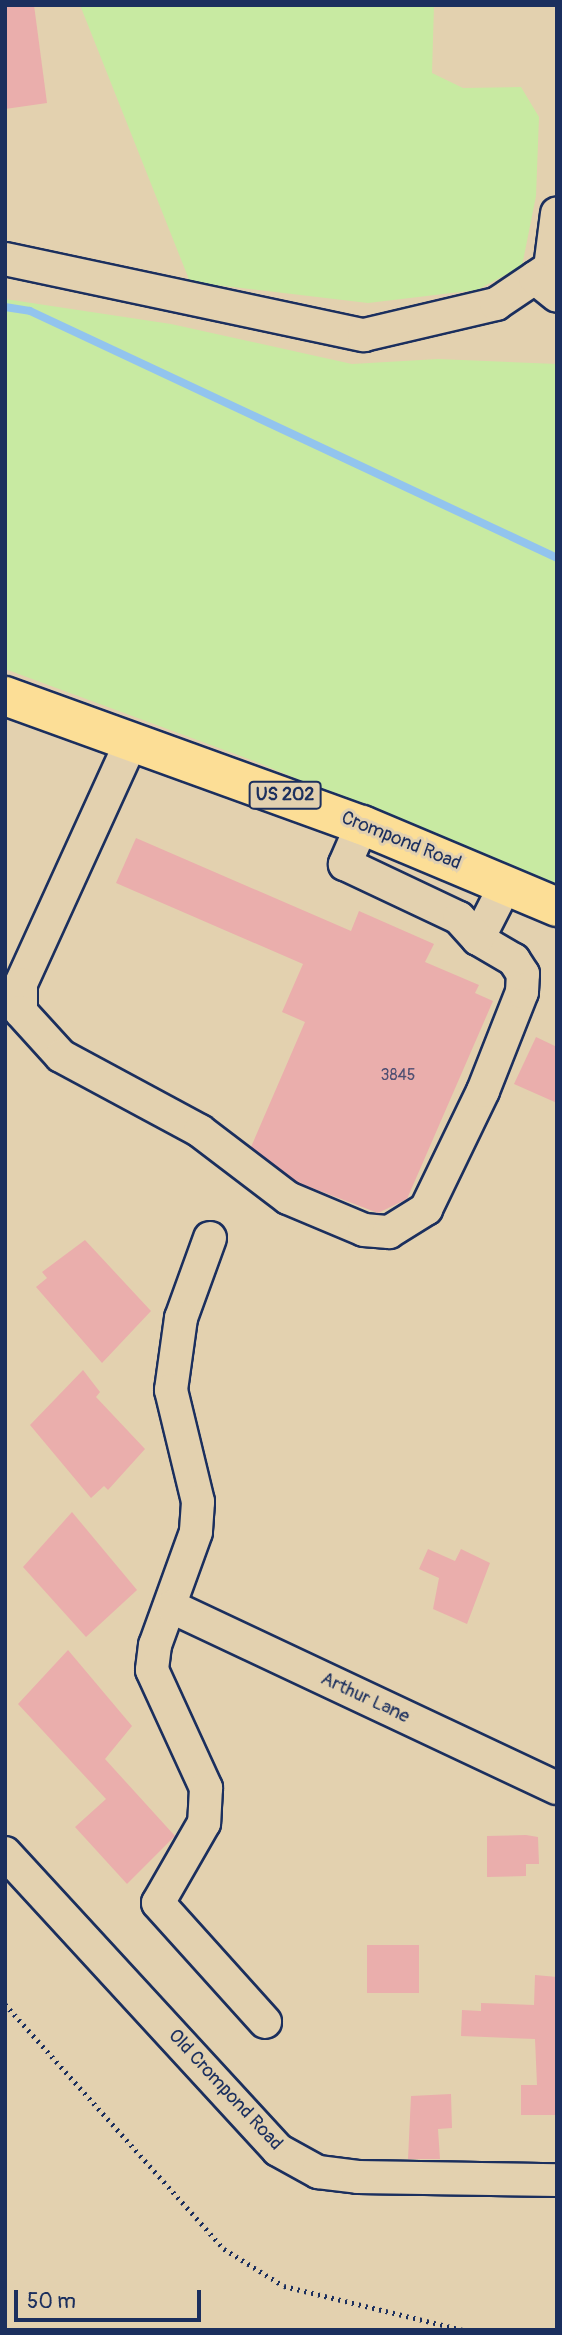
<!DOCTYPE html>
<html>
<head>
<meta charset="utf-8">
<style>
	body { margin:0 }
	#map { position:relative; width:562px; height:2335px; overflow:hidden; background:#e3d1af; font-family:Pangolin,sans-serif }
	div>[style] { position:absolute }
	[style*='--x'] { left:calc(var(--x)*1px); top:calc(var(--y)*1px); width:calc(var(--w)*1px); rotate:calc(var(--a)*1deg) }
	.green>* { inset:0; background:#c8eaa2 }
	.stream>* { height:8px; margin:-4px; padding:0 4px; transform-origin:4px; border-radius:4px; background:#92c4ee }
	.building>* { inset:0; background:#eaaeac; transform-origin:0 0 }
	.path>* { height:4.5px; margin-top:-2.25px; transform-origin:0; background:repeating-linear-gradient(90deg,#1b2f5e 0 2px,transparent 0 7px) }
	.roads { filter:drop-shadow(2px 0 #1b2f5e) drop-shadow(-2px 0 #1b2f5e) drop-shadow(0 2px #1b2f5e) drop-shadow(0 -2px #1b2f5e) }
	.minor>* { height:32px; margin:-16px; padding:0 16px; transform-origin:16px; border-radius:16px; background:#e3d1af }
	.highway>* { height:38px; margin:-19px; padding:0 19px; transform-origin:19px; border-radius:19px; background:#fcde96 }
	span { translate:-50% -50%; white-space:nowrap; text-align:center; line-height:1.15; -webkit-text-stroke:6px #e3d1af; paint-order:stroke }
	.number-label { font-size:16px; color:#4f4f72 }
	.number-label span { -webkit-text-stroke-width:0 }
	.shield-label span { padding:2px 5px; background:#e3d1af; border:2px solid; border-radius:5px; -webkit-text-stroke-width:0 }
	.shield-label { font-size:18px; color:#1b2f5e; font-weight:700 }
	.street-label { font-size:19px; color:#1b2f5e }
	.frame { position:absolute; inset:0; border:7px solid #1b2f5e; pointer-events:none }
	.scale { position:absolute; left:14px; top:2290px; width:187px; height:32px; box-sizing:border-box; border:4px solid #1b2f5e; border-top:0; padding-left:9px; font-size:21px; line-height:24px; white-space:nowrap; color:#1b2f5e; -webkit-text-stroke:5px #e3d1af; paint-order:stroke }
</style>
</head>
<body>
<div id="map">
	<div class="green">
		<i style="clip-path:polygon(80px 5px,434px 5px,432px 73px,463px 88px,521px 87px,539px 117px,536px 196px,522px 266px,477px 290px,368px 303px,190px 282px)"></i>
		<i style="clip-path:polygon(5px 299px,171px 324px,352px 364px,438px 359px,557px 364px,557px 887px,254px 761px,5px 669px)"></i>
	</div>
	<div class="stream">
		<i style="--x:5;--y:307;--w:25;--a:9"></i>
		<i style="--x:30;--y:311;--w:582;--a:25.11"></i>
	</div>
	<div class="building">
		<i style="clip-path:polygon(5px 5px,34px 5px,47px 103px,5px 109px)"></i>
		<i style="clip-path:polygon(136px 838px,351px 931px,359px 911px,434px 944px,425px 962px,479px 985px,475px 993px,493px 1001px,407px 1199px,378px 1213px,299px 1183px,251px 1147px,305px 1022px,282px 1012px,303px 964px,116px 883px)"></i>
		<i style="clip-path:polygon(536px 1037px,557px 1047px,557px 1103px,514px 1084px)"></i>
		<i style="clip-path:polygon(85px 1240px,151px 1311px,102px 1363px,36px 1287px,47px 1278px,42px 1272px)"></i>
		<i style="clip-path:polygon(83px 1370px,100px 1392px,96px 1397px,145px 1449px,108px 1490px,104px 1486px,91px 1498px,30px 1425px)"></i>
		<i style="clip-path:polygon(72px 1512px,137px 1590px,86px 1637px,23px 1567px)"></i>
		<i style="clip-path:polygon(428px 1549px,455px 1561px,461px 1549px,490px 1563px,467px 1624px,433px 1609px,439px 1578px,419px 1569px)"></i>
		<i style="clip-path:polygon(68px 1650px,132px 1726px,105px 1759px,175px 1836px,127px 1884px,75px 1827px,106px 1799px,18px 1704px)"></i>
		<i style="clip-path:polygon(526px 1835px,538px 1837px,539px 1864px,526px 1864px,526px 1876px,487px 1877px,487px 1836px)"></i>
		<i style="left:367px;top:1945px;width:52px;height:48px"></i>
		<i style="clip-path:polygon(535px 1975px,557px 1977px,557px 2115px,521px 2115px,521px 2085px,537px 2085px,535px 2039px,461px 2036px,462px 2010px,481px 2011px,481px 2003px,534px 2005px)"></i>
		<i style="clip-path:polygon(451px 2094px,452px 2128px,438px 2129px,440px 2159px,408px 2159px,411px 2096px)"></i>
	</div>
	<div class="path">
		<i style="--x:5;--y:2004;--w:329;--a:48.2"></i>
		<i style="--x:224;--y:2249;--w:70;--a:31.7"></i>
		<i style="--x:284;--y:2286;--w:184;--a:13.8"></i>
	</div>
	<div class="roads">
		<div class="minor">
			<i style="--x:5;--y:259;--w:367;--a:12"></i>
			<i style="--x:364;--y:335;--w:136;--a:-13.2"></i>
			<i style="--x:496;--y:304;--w:73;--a:-33.9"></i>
			<i style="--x:550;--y:268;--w:55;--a:-82.7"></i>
			<i style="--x:535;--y:278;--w:28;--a:39"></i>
			<i style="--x:132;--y:740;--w:268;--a:114.5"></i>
			<i style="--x:21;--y:984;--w:28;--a:90"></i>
			<i style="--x:21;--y:1012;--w:59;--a:47.7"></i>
			<i style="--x:61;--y:1056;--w:158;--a:28.3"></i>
			<i style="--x:200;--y:1131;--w:111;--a:37.3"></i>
			<i style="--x:288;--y:1198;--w:82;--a:22.8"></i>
			<i style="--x:364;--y:1230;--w:25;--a:5"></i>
			<i style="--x:389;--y:1232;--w:44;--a:-31.9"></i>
			<i style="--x:426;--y:1209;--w:131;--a:-64.2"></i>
			<i style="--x:483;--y:1091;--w:106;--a:-68.5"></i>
			<i style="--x:522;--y:992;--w:18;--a:-87"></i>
			<i style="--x:523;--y:974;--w:17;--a:-123"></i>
			<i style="--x:514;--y:960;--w:42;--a:-149.7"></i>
			<i style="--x:478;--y:939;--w:62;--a:-63"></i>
			<i style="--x:362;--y:825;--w:43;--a:113.6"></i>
			<i style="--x:345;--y:864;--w:126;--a:25.3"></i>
			<i style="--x:459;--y:918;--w:28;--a:48"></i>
			<i style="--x:210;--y:1238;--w:85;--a:109.9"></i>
			<i style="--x:181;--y:1318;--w:73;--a:97.9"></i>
			<i style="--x:171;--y:1390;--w:115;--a:76.4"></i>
			<i style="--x:198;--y:1502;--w:30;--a:94"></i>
			<i style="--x:196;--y:1532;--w:120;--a:109.9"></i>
			<i style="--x:155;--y:1645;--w:25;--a:97"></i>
			<i style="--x:152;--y:1670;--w:130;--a:65.4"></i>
			<i style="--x:206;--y:1788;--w:35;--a:93"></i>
			<i style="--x:204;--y:1823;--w:92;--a:119.9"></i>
			<i style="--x:158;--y:1903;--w:160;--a:48"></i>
			<i style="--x:172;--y:1607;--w:425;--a:25.2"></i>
			<i style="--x:5;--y:1853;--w:403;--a:47.4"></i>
			<i style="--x:278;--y:2150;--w:46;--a:28.8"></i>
			<i style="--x:318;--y:2172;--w:40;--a:7.1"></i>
			<i style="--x:358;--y:2177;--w:199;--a:0.9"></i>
		</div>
		<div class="highway">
			<i style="--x:5;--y:696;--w:380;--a:19.9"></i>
			<i style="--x:362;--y:825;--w:212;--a:22.8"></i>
		</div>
	</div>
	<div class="number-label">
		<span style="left:398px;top:1075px">3845</span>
	</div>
	<div class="shield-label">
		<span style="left:285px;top:795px">US 202</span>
	</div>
	<div class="street-label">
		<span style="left:401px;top:841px;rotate:22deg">Crompond Road</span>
		<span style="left:365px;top:1698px;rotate:25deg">Arthur Lane</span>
		<span style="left:225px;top:2090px;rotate:47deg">Old Crompond Road</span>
	</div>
	<div class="frame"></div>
	<div class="scale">50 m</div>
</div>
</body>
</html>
